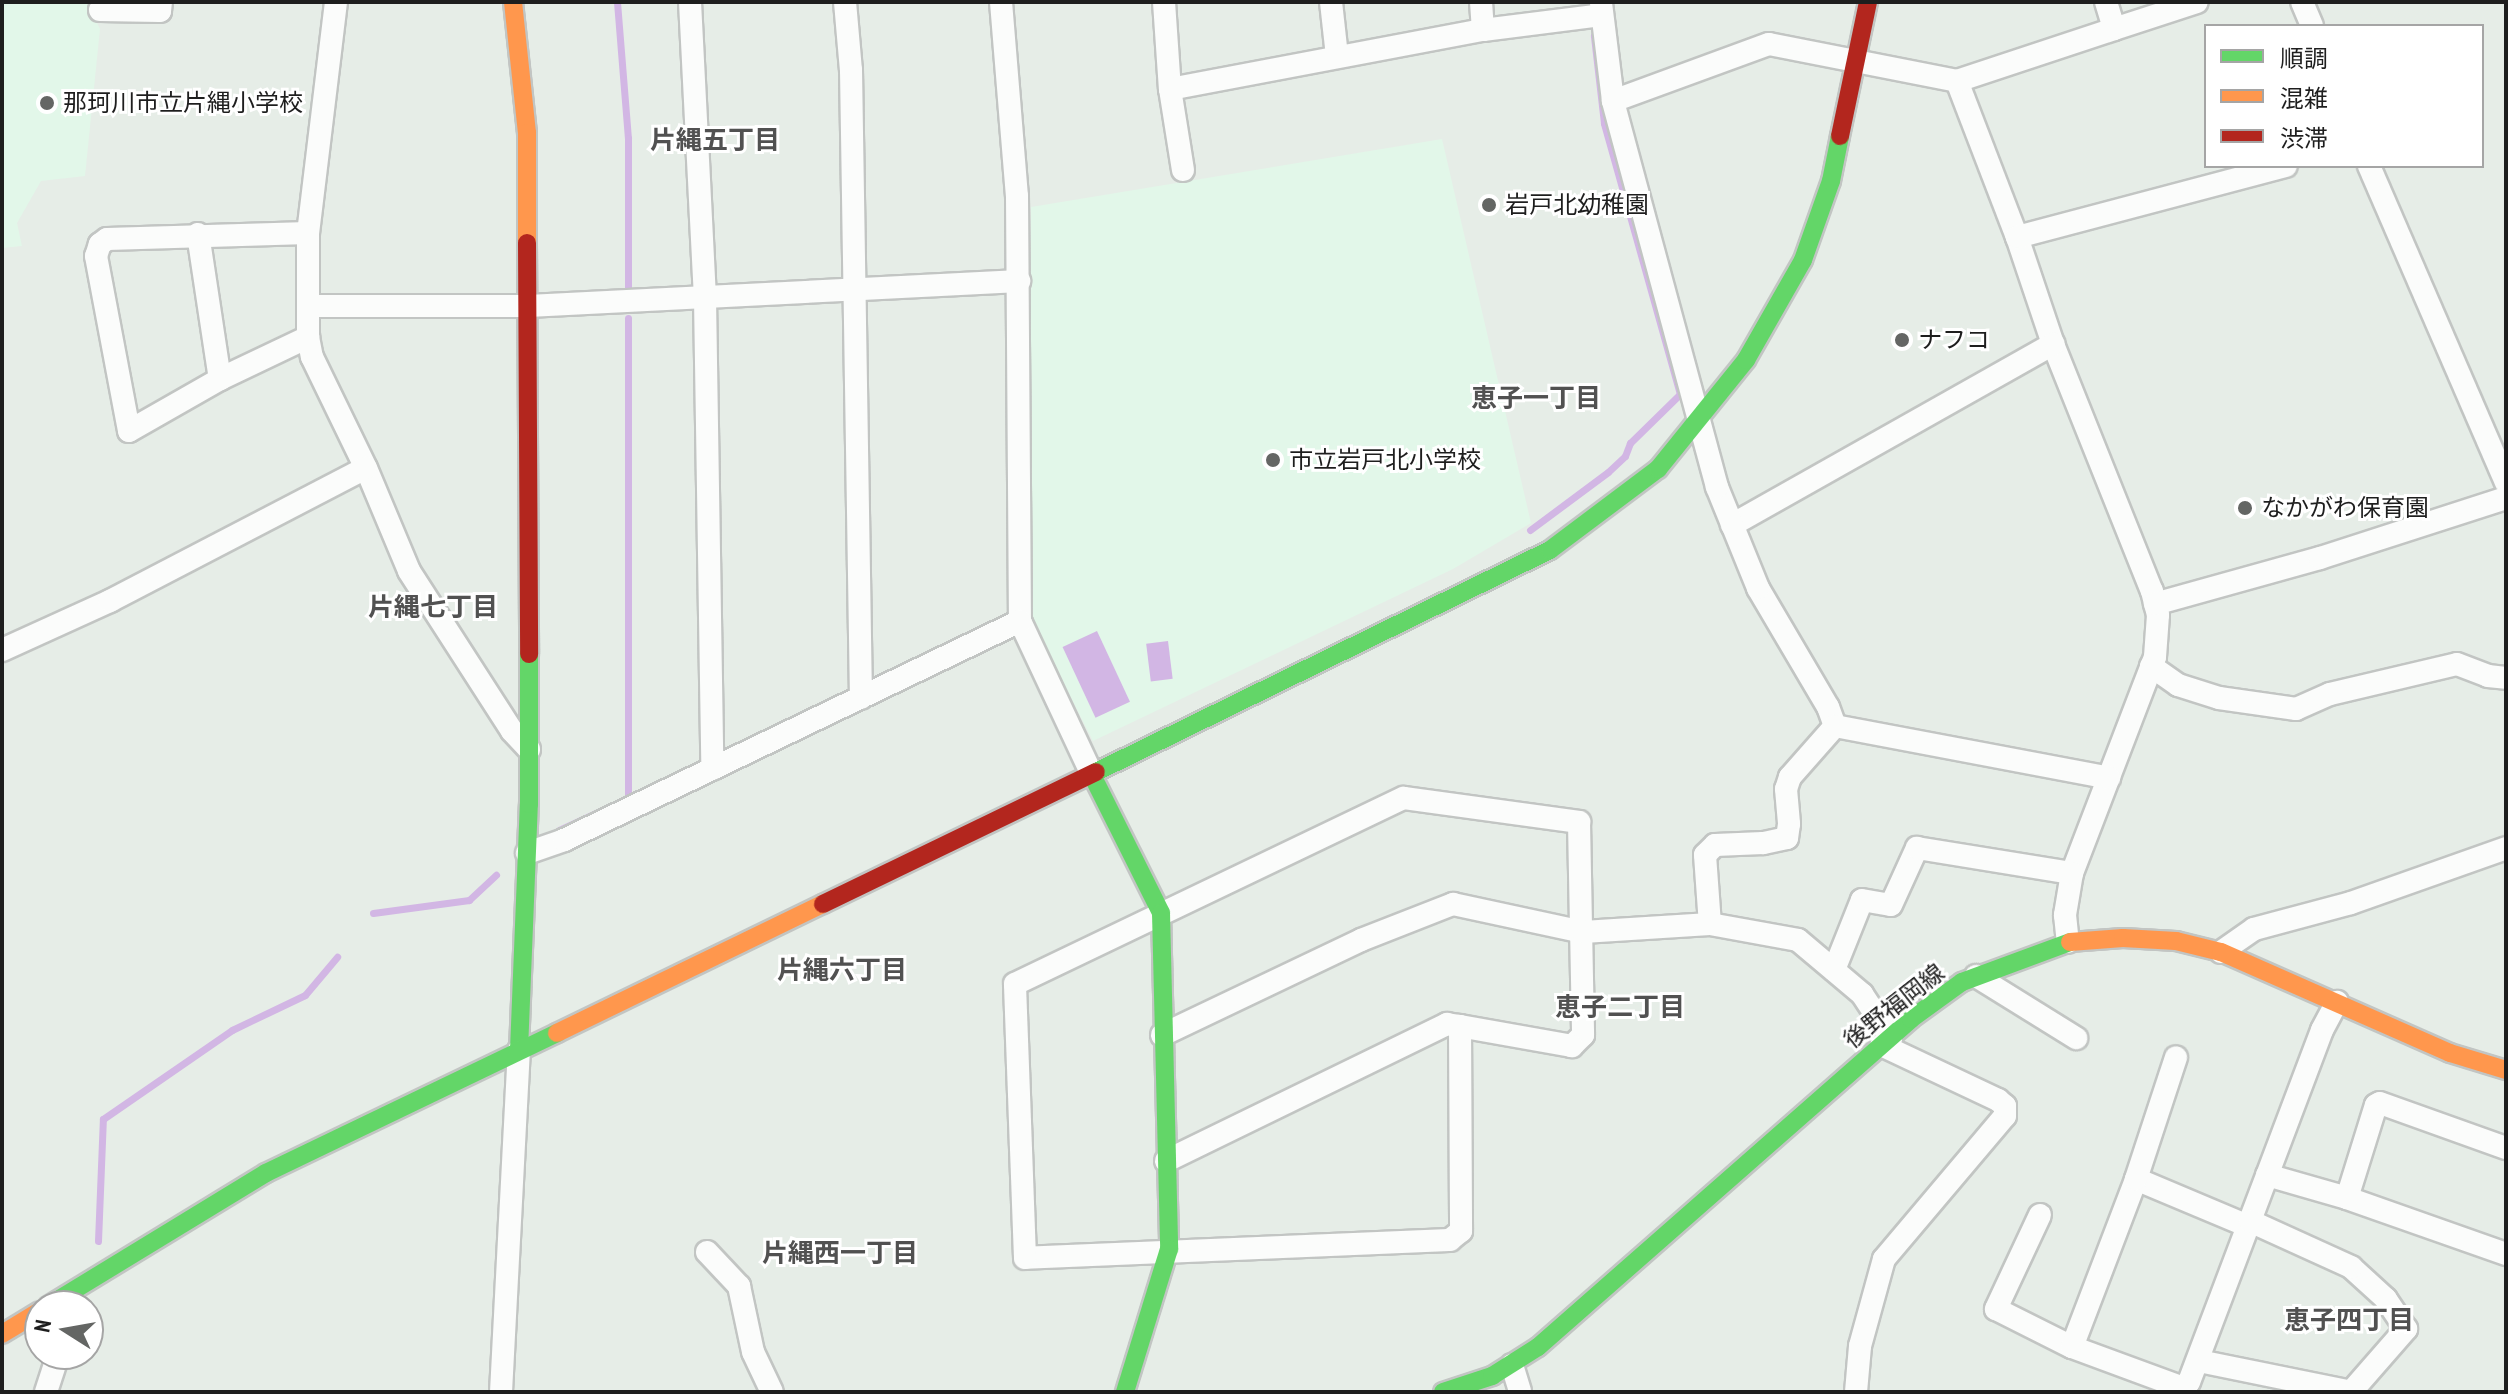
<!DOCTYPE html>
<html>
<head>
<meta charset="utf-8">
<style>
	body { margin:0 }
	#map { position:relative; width:2508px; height:1394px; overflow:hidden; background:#e6ede7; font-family:"PT Sans Narrow","Noto Sans JP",sans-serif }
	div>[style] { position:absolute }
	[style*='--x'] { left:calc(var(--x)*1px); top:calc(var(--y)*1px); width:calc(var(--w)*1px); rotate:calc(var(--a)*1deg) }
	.education>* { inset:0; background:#e2f7e9 }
	.water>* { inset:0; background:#d2b6e4; transform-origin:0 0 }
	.stream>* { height:7px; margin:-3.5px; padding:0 3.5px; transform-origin:3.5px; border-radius:3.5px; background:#d2b6e4 }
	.roads { filter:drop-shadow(2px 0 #c2c5c3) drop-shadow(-2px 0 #c2c5c3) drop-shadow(0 2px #c2c5c3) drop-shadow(0 -2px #c2c5c3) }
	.street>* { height:22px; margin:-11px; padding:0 11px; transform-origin:11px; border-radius:11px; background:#fbfcfb }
	.fast>* { height:18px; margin:-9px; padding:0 9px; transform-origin:9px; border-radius:9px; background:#63d668 }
	.slow>* { height:18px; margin:-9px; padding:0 9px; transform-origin:9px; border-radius:9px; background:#ff974d }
	.jam>* { height:18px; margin:-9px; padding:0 9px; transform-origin:9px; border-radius:9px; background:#b3261e }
	.dots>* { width:22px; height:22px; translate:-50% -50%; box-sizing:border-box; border:4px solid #fff; border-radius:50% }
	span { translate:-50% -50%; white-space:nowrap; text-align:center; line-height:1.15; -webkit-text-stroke:6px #fff; paint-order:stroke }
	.poi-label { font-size:24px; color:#1e1e1e }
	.left { translate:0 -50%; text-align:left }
	.street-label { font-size:24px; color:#1e1e1e }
	.neighbourhood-label { font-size:26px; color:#515151; font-weight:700 }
	.frame { position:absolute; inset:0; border:4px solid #1e1e1e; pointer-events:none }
	.legend { position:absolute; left:2204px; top:24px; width:280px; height:144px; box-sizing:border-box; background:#fff; border:2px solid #a5a5a5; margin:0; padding:10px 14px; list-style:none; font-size:24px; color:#1e1e1e }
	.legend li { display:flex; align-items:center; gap:16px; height:40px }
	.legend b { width:40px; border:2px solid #a5a5a5 }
	.north { position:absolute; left:24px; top:1290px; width:80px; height:80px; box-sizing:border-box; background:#fff; border:2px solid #a5a5a5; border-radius:50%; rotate:281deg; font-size:22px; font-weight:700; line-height:32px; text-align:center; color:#1e1e1e }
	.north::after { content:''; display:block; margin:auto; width:28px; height:36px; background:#646664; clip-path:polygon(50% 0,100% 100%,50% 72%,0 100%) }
</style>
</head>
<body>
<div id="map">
	<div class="education">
		<i style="clip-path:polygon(2px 2px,87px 2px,100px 29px,85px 176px,41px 181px,17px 223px,22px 246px,2px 248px)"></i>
		<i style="clip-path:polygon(1442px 139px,1531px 523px,1453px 569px,1093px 741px,1031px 620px,1031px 207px)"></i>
	</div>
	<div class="water">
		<i style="left:1097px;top:631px;width:78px;height:38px;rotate:65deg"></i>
		<i style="left:1168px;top:641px;width:38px;height:22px;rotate:83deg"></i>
	</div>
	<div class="stream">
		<i style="--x:617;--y:2;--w:136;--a:85.4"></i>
		<i style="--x:628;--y:138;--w:152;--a:90"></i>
		<i style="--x:1530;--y:530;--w:97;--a:-36.6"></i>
		<i style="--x:1608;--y:472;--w:23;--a:-43"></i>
		<i style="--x:1625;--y:456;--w:14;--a:-69"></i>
		<i style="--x:1630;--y:443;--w:70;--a:-44.4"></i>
		<i style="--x:1680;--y:394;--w:281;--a:-105.7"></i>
		<i style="--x:1604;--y:123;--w:88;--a:-96.6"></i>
		<i style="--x:623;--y:800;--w:6;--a:-31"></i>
		<i style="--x:628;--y:797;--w:479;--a:-90"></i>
		<i style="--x:559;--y:830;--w:50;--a:-25"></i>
		<i style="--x:373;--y:913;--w:97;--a:-7.7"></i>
		<i style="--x:469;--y:900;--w:37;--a:-43"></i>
		<i style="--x:98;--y:1241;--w:122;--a:-87.7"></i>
		<i style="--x:103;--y:1119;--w:157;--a:-34.6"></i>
		<i style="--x:232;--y:1030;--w:81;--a:-25.6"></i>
		<i style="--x:305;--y:995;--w:50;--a:-49.9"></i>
	</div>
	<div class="roads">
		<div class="street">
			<i style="--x:336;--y:2;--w:233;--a:96.9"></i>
			<i style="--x:308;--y:233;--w:104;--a:90"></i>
			<i style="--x:308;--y:337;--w:20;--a:79"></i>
			<i style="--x:312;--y:357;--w:123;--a:64.1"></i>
			<i style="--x:366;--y:468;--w:112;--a:67.3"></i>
			<i style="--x:409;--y:571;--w:190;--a:57.2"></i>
			<i style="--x:512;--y:731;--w:25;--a:47"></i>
			<i style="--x:690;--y:2;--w:296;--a:87.1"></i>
			<i style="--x:705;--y:298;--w:471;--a:89.1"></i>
			<i style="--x:845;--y:2;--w:68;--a:85"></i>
			<i style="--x:851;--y:70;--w:628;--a:89.09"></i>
			<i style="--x:1001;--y:2;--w:195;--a:85.3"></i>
			<i style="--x:1017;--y:196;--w:425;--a:89.6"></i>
			<i style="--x:1020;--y:621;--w:170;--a:64.9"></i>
			<i style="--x:1164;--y:2;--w:87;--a:86.1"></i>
			<i style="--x:1170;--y:89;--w:82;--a:80.9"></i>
			<i style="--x:1331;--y:2;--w:54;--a:83.7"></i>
			<i style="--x:1481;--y:2;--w:28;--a:86"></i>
			<i style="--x:2106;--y:2;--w:28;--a:73"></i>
			<i style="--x:2114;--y:29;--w:87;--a:-18"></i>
			<i style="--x:2302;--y:2;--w:26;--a:67"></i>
			<i style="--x:1601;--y:3;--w:99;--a:83"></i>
			<i style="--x:100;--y:10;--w:60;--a:1"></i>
			<i style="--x:160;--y:11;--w:9;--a:-84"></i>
			<i style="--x:1957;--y:81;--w:167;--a:69"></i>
			<i style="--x:2017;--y:237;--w:113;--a:71.4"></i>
			<i style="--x:2053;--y:344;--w:266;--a:68.2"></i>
			<i style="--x:2152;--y:591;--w:25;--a:76"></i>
			<i style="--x:2158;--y:615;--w:42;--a:94.1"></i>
			<i style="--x:2155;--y:657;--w:231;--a:111"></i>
			<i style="--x:2072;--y:873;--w:43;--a:99.5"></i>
			<i style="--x:2065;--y:915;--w:27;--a:84"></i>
			<i style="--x:1170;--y:89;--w:319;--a:-10.7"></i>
			<i style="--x:1483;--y:30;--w:119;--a:-7.2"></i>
			<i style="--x:2369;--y:166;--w:345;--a:66.6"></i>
			<i style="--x:308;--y:233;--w:201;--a:178.3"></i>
			<i style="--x:107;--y:239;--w:9;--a:144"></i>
			<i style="--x:100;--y:244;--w:13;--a:108"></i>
			<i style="--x:96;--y:256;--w:178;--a:79.3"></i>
			<i style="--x:129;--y:431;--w:105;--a:-29.7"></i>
			<i style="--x:220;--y:379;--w:98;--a:-25.5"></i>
			<i style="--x:198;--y:234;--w:147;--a:81.4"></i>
			<i style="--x:2017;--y:237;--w:278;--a:-14.8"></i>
			<i style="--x:309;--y:306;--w:219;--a:0"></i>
			<i style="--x:528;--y:306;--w:492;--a:-2.9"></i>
			<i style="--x:1732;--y:525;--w:369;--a:-29.4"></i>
			<i style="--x:2155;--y:604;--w:171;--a:-15.6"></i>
			<i style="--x:2320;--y:558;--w:195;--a:-17.9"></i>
			<i style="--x:2;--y:650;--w:119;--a:-24.4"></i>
			<i style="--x:110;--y:601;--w:288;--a:-27.5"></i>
			<i style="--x:2151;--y:666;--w:33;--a:35"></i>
			<i style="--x:2178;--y:685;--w:43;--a:17.6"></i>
			<i style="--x:2219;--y:698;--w:78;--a:8.1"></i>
			<i style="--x:2296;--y:709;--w:37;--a:-24"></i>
			<i style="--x:2330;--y:694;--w:130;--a:-13.3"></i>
			<i style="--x:2457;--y:664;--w:33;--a:21"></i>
			<i style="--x:2488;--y:676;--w:18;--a:6"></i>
			<i style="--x:1835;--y:726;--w:20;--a:-110"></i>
			<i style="--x:1828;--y:707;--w:138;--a:-120.5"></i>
			<i style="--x:1758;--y:588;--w:109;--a:-112.1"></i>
			<i style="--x:1717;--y:487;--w:400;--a:-105.1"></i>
			<i style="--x:1613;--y:101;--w:166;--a:-20.1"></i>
			<i style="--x:1769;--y:44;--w:192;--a:11.1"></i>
			<i style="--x:1957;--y:81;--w:165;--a:-18.3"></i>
			<i style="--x:1835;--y:726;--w:68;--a:131.4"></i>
			<i style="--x:1790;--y:777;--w:13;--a:108"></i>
			<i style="--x:1786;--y:789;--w:35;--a:85"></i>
			<i style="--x:1789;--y:824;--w:14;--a:98"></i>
			<i style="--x:1787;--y:838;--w:25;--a:168"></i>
			<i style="--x:1763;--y:843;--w:48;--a:177.6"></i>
			<i style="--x:1715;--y:845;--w:14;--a:135"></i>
			<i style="--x:1705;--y:855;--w:69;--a:85.9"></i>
			<i style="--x:1710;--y:924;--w:89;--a:10.3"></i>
			<i style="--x:1798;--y:940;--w:84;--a:40.2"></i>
			<i style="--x:1862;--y:994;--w:53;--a:56.6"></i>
			<i style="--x:1835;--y:726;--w:279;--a:10.7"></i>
			<i style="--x:1404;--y:798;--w:177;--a:7.8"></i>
			<i style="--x:1579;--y:822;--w:213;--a:88.9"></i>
			<i style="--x:1583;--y:1035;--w:16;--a:135"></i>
			<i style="--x:1572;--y:1046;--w:114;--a:-169.9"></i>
			<i style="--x:1460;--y:1026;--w:205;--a:89.7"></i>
			<i style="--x:1461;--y:1231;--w:14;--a:141"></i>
			<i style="--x:1450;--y:1240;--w:425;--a:177.6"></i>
			<i style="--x:1025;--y:1258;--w:274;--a:-92.1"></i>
			<i style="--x:1015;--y:984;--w:431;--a:-25.6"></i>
			<i style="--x:527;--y:853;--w:39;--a:-19"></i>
			<i style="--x:564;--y:840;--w:506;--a:-25.65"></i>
			<i style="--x:2221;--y:952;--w:40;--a:-34.9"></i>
			<i style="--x:2254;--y:929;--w:100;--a:-15"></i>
			<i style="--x:2351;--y:903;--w:164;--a:-19.5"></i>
			<i style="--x:1834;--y:970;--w:75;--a:-68.2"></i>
			<i style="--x:1862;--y:900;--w:29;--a:10"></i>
			<i style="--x:1891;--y:905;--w:63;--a:-65.5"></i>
			<i style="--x:1917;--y:848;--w:157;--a:9.2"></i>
			<i style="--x:1976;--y:976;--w:118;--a:31.8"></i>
			<i style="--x:1162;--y:1035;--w:221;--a:-25.5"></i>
			<i style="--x:1361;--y:940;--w:99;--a:-21.4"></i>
			<i style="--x:1453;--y:904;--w:133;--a:12.2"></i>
			<i style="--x:1583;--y:932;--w:127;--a:-3.6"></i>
			<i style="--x:1166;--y:1161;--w:313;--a:-26"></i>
			<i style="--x:1447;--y:1024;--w:13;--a:9"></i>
			<i style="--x:2267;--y:1175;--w:83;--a:16"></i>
			<i style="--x:2347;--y:1198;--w:169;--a:19.4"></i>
			<i style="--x:2136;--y:1179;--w:121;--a:22.8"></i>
			<i style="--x:2347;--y:1198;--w:97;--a:-72.7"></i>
			<i style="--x:2376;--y:1105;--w:4;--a:-27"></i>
			<i style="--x:2380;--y:1103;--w:134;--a:19.7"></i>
			<i style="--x:2040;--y:1215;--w:104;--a:115.1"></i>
			<i style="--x:1996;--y:1309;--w:85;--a:26.6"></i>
			<i style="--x:2072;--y:1347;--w:116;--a:20.2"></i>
			<i style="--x:2181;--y:1387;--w:9;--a:-32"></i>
			<i style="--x:2189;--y:1382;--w:376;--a:-69.3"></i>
			<i style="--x:2322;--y:1030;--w:32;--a:-62"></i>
			<i style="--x:707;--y:1252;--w:47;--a:46.7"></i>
			<i style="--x:739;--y:1286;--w:67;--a:78"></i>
			<i style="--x:753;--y:1352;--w:44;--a:64.6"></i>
			<i style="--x:2072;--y:1347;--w:180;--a:-69.1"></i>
			<i style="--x:2136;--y:1179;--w:128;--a:-71.8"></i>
			<i style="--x:2199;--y:1361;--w:155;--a:11.5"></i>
			<i style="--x:2351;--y:1392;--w:84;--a:-48.9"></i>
			<i style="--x:2406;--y:1329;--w:36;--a:-124"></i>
			<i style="--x:2386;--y:1299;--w:47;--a:-137.6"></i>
			<i style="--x:2351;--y:1267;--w:111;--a:-155.5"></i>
			<i style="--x:1512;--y:1365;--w:28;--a:73"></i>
			<i style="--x:46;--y:1392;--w:40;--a:-72"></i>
			<i style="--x:501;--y:1392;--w:342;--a:-87"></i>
			<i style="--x:1856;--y:1392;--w:46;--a:-85"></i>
			<i style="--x:1860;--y:1346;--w:90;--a:-74.6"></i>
			<i style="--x:1884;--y:1259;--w:187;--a:-49.8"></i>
			<i style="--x:2005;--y:1116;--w:10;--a:-90"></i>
			<i style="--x:2005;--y:1106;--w:9;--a:-139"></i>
			<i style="--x:1998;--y:1100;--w:129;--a:-154.8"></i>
		</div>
		<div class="fast">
			<i style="--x:1096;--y:772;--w:505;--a:-26.06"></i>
			<i style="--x:1550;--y:550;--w:135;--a:-36.9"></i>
			<i style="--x:1658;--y:469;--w:140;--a:-51.1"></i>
			<i style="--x:1746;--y:360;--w:115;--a:-60.3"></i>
			<i style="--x:1803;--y:260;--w:84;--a:-70.5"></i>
			<i style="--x:1831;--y:181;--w:46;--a:-78.7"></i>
			<i style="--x:1092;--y:775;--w:154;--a:63.4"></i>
			<i style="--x:1161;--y:913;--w:336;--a:88.6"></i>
			<i style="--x:1169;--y:1249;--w:150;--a:107.1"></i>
			<i style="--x:519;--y:1050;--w:246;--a:-87.7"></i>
			<i style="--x:529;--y:804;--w:150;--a:-90"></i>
			<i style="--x:48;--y:1306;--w:255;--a:-31.4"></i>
			<i style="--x:266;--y:1173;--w:323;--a:-25.7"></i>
			<i style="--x:1443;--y:1392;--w:52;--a:-18.1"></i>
			<i style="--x:1492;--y:1376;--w:54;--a:-32.2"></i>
			<i style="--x:1538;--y:1347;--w:497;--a:-41.3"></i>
			<i style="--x:1911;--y:1019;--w:63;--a:-36"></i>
			<i style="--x:1962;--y:982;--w:115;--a:-20.3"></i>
		</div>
		<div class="slow">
			<i style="--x:513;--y:2;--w:132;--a:83.9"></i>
			<i style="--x:527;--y:133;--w:110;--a:90"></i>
			<i style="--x:2070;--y:942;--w:53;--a:-4.3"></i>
			<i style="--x:2123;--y:938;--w:53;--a:3.2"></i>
			<i style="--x:2176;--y:941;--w:46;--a:13.7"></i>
			<i style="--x:2221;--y:952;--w:250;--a:23.8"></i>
			<i style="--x:2450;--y:1053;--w:59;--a:16.9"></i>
			<i style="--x:557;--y:1033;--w:296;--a:-25.9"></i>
			<i style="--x:2;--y:1334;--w:44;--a:-31.2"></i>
		</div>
		<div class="jam">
			<i style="--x:1840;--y:136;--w:137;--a:-78.2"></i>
			<i style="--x:527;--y:243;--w:411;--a:89.7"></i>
			<i style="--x:823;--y:904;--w:303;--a:-25.8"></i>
		</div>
	</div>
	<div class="dots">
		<i style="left:47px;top:103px;background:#646664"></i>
		<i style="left:1489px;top:205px;background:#646664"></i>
		<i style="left:1902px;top:340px;background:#646664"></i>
		<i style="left:1273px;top:460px;background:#646664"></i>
		<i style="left:2245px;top:508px;background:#646664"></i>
	</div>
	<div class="poi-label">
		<span class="left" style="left:63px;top:103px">那珂川市立片縄小学校</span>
		<span class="left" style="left:1505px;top:205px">岩戸北幼稚園</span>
		<span class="left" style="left:1918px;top:340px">ナフコ</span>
		<span class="left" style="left:1289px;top:460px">市立岩戸北小学校</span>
		<span class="left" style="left:2261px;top:508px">なかがわ保育園</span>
	</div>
	<div class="street-label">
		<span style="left:1894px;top:1006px;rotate:-38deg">後野福岡線</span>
	</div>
	<div class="neighbourhood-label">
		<span style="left:715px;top:140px">片縄五丁目</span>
		<span style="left:1536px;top:398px">恵子一丁目</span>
		<span style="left:433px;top:607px">片縄七丁目</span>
		<span style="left:842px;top:970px">片縄六丁目</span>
		<span style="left:1620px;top:1007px">恵子二丁目</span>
		<span style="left:840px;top:1253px">片縄西一丁目</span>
		<span style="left:2349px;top:1320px">恵子四丁目</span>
	</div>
	<div class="frame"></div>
	<ul class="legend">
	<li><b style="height:10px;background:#63d668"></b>順調</li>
	<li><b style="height:10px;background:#ff974d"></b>混雑</li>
	<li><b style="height:10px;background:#b3261e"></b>渋滞</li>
	</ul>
	<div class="north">N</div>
</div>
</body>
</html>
